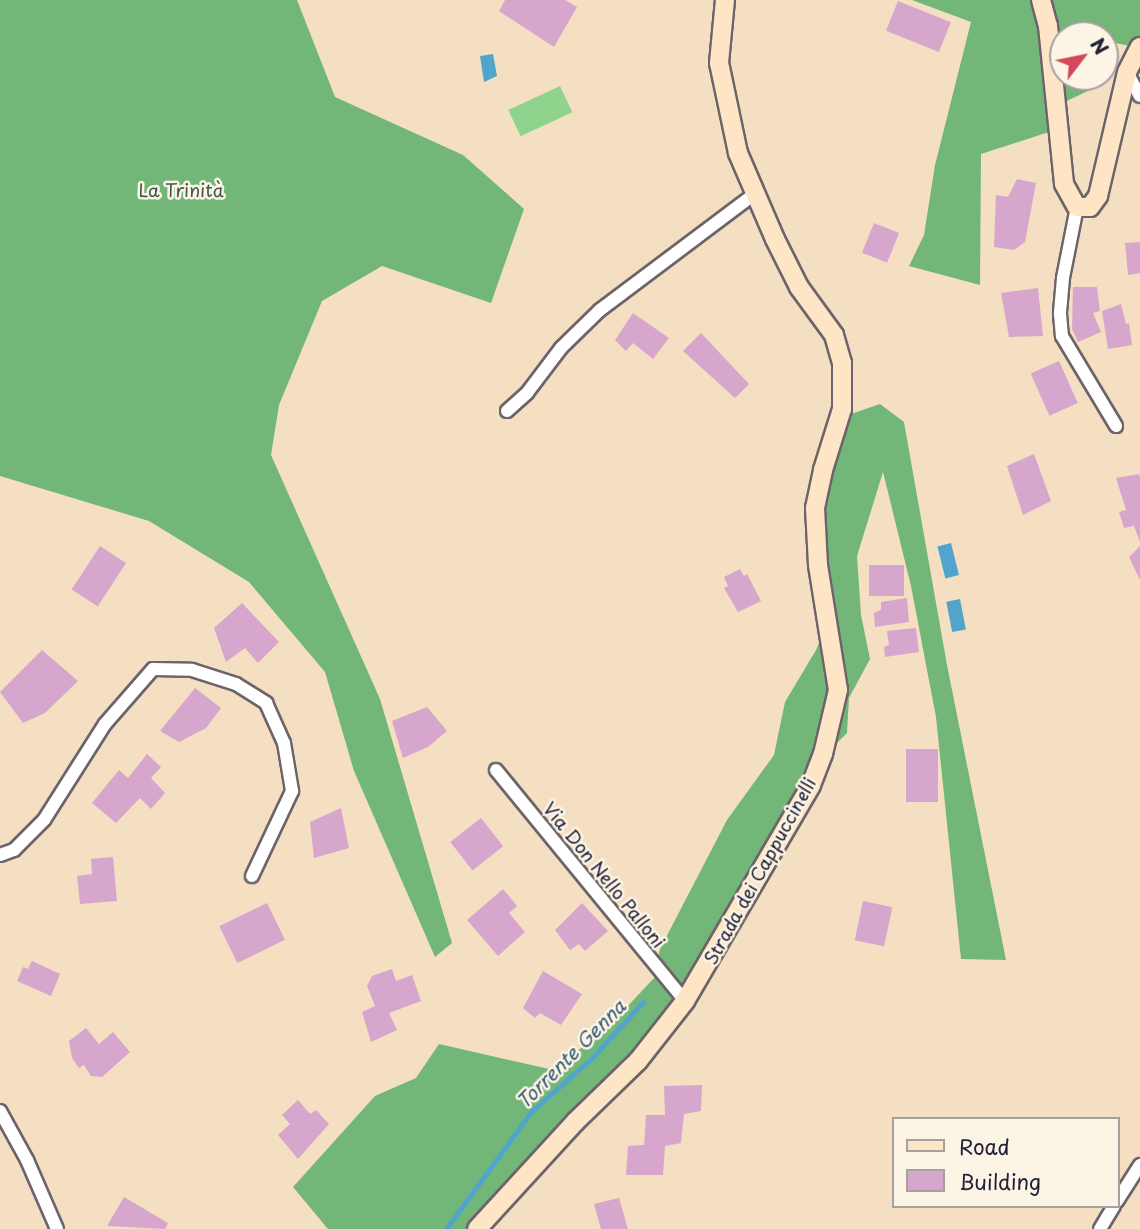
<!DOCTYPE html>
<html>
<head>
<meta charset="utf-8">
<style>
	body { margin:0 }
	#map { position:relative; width:1140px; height:1229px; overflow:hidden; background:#f4dfc2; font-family:"Playpen Sans",sans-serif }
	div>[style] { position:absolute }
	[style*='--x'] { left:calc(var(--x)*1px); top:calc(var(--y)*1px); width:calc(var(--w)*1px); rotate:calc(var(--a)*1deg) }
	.green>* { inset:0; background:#8ed48d; transform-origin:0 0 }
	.forest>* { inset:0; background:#72b678 }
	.water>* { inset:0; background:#51a5cc; transform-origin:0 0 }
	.stream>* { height:4.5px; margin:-2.25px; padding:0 2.25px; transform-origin:2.25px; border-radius:2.25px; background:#51a5cc }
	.building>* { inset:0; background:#d7a6cd; transform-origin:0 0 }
	.roads { filter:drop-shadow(2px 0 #6c646a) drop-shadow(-2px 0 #6c646a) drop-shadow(0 2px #6c646a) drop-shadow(0 -2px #6c646a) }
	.street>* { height:12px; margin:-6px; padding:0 6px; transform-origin:6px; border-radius:6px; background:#fff }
	.secondary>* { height:18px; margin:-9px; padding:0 9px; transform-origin:9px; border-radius:9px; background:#fde5c5 }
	span { translate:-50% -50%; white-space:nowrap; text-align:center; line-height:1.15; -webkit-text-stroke:5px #fcf5e5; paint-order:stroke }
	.park-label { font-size:18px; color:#425754 }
	.street-label { font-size:18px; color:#22223b }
	.water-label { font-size:19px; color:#355675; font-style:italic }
	.legend { position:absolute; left:892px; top:1117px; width:228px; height:91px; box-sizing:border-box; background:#fcf5e5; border:2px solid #a5a1a1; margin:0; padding:9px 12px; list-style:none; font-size:21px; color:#22223b }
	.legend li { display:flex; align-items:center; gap:14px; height:35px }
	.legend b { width:35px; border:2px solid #a5a1a1 }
	.north { position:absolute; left:1049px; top:21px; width:70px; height:70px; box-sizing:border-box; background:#fcf5e5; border:2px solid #a5a1a1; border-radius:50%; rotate:58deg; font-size:19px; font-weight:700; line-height:28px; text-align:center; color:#22223b }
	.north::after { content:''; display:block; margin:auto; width:24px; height:32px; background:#d1495b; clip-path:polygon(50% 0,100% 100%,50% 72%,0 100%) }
</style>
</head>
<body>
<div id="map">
	<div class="green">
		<i style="left:560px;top:86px;width:29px;height:57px;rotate:65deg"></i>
	</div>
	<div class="forest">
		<i style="clip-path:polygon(0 0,297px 0,335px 97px,463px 155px,524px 209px,491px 303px,382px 266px,322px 301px,279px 405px,271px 455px,380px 699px,452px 943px,435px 957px,354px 771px,325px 672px,249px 582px,149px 521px,0 476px)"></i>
		<i style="clip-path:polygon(912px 0,1140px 0,1140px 48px,1105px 41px,1105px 35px,1063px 35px,1063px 77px,1094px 77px,1092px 89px,1056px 106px,1058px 129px,981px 154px,980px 285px,909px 266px,924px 235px,935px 165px,971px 22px)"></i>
		<i style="clip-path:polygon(880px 404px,904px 422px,947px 665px,1006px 960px,961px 959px,936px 717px,911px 586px,883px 472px,857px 556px,861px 615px,870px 659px,849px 698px,847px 733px,821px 759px,685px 1001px,477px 1229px,328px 1229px,293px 1187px,375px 1096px,416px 1078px,439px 1044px,549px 1069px,600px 1036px,654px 978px,660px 949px,727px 820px,774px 755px,785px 702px,816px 650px,827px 624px,818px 565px,823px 470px,851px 414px)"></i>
	</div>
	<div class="water">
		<i style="clip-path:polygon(493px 54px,497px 76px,484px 82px,480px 56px)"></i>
		<i style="left:951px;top:543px;width:33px;height:14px;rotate:76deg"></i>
		<i style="left:960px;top:599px;width:31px;height:14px;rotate:79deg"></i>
	</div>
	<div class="stream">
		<i style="--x:446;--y:1229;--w:145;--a:-54"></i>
		<i style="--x:531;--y:1112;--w:83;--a:-41.6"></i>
		<i style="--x:593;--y:1057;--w:74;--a:-47.7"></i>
	</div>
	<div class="building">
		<i style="clip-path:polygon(505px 0,565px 0,577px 7px,554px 47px,499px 11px)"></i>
		<i style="left:898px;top:1px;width:57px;height:32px;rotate:22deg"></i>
		<i style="clip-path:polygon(1017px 179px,1036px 183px,1025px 242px,1014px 250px,994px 247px,996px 195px,1008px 197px)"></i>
		<i style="left:874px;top:223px;width:27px;height:32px;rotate:22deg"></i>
		<i style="clip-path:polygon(1140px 242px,1140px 273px,1128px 275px,1125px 243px)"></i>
		<i style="clip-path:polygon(1073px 287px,1097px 287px,1100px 311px,1093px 313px,1101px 332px,1078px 342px,1072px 329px)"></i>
		<i style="clip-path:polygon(1038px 288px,1043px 336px,1009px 337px,1001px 293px)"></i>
		<i style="clip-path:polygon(1121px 304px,1126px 324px,1129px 323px,1132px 345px,1108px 349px,1102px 311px)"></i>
		<i style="clip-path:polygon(633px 313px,669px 338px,653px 359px,633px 343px,626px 351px,615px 340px)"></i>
		<i style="clip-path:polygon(701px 333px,749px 384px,735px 398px,683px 351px)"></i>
		<i style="left:1059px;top:361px;width:46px;height:31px;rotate:66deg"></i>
		<i style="clip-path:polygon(1034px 454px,1051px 501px,1023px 515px,1007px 466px)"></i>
		<i style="clip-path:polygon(1139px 474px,1140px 478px,1140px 542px,1134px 526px,1124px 528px,1119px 512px,1126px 510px,1116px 478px)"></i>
		<i style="left:100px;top:546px;width:31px;height:52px;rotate:33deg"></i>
		<i style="clip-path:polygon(1140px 546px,1140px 580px,1129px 557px)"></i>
		<i style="left:869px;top:565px;width:35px;height:31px"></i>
		<i style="clip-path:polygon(740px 569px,744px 576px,747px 574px,761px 601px,738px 612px,724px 588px,728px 586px,724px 577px)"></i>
		<i style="clip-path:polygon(907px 598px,909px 622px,875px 627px,874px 613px,881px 610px,881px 602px)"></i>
		<i style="clip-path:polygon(242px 603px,279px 642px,258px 663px,245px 648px,226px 662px,214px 628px)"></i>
		<i style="clip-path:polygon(916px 628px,919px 652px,885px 657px,884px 647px,889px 645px,887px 631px)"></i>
		<i style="clip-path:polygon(42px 650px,78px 681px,45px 713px,23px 723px,0 692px)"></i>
		<i style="clip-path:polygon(195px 688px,221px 708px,206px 728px,179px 742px,160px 731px)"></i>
		<i style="clip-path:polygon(427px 707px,447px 731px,428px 747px,403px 758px,392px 721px)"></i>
		<i style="left:938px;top:749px;width:53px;height:32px;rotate:90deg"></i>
		<i style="clip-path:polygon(147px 754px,161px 767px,151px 778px,165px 793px,151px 809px,140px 798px,116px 823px,92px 803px,119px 770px,128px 778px)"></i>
		<i style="clip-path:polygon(341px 808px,349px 848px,314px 858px,310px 822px)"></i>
		<i style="left:481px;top:818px;width:36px;height:39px;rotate:52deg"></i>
		<i style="clip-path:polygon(113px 857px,117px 901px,80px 904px,77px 876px,92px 874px,91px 859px)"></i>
		<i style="clip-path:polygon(503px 889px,517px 906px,509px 913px,525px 932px,498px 956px,467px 920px)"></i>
		<i style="left:863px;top:901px;width:30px;height:40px;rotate:12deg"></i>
		<i style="left:267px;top:903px;width:41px;height:53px;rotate:64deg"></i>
		<i style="clip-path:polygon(582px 903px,608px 931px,585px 951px,579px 944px,570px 950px,555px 930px)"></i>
		<i style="clip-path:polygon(32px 961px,60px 974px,51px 996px,17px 981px,23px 967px,28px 969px)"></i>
		<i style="clip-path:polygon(392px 969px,396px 981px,412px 975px,421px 1001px,389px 1013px,397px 1030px,371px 1042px,362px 1012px,375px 1006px,367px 986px,372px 976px)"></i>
		<i style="clip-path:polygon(543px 971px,582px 994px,561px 1025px,540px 1013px,535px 1018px,523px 1008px)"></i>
		<i style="clip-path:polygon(86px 1028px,99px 1044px,113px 1032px,130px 1052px,102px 1077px,91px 1076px,84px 1065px,79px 1068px,72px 1058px,69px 1041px)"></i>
		<i style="clip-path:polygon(702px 1085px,701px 1111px,684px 1114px,681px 1143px,665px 1146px,663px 1175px,626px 1175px,628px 1146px,644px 1145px,646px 1115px,665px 1115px,664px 1086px)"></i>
		<i style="clip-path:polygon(298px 1100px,310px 1114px,316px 1110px,329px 1124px,298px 1159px,278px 1135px,290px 1124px,282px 1115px)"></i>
		<i style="clip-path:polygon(124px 1197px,168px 1223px,165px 1229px,107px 1226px)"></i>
		<i style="clip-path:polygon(619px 1198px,628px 1229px,601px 1229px,594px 1204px)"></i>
	</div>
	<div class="roads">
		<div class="street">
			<i style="--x:1127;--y:72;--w:27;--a:62"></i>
			<i style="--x:1077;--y:207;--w:72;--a:101.2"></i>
			<i style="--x:1063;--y:278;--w:36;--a:95"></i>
			<i style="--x:1060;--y:314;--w:22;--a:85"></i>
			<i style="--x:1062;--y:336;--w:105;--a:59"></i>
			<i style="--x:507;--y:411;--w:27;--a:-42"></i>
			<i style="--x:527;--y:393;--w:56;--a:-52.9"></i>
			<i style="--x:561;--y:348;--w:54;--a:-44.3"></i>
			<i style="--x:600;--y:310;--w:195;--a:-36.9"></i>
			<i style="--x:496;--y:770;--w:298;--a:50.7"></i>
			<i style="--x:0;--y:855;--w:15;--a:-20"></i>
			<i style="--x:14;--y:850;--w:42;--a:-45"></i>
			<i style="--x:44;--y:820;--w:114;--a:-57.6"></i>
			<i style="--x:105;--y:724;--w:73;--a:-48.9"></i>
			<i style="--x:153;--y:669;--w:39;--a:1"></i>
			<i style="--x:192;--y:670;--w:46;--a:17.7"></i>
			<i style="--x:236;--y:684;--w:36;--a:32"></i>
			<i style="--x:266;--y:703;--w:44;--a:65.8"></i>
			<i style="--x:284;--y:743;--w:49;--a:80.5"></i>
			<i style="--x:292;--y:791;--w:94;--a:115.2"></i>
			<i style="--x:0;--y:1111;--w:56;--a:61.1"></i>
			<i style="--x:27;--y:1160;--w:75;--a:66.5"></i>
			<i style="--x:1117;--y:1201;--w:43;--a:-57.4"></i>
			<i style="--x:1100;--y:1229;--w:27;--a:-59"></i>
		</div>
		<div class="secondary">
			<i style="--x:1041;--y:0;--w:27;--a:75"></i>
			<i style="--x:1048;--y:26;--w:159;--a:84.2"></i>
			<i style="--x:1064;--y:184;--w:26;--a:61"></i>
			<i style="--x:1077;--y:207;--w:13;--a:0"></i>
			<i style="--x:1090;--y:207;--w:14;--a:-54"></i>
			<i style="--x:1098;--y:196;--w:127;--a:-76.8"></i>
			<i style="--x:1127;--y:72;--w:28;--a:-63"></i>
			<i style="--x:477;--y:1229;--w:145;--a:-47.5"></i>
			<i style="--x:575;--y:1122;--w:88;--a:-44.1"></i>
			<i style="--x:638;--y:1061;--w:76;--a:-51.9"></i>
			<i style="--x:685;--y:1001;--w:250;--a:-59.7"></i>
			<i style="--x:811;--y:785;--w:33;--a:-69"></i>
			<i style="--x:823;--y:754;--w:66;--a:-76.8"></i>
			<i style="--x:838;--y:690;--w:127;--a:-99.1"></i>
			<i style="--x:818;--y:565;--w:57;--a:-93"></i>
			<i style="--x:815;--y:508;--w:39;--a:-78"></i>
			<i style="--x:823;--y:470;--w:64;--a:-72.7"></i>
			<i style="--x:842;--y:409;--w:46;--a:-90"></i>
			<i style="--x:842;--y:363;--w:29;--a:-106"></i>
			<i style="--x:834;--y:335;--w:59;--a:-126.1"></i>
			<i style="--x:799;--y:287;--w:54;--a:-116.6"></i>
			<i style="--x:775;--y:239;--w:94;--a:-113.3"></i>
			<i style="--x:738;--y:153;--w:92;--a:-101.9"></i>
			<i style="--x:719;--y:63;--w:63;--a:-84.6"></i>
		</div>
	</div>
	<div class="park-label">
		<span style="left:181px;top:190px">La Trinità</span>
	</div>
	<div class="street-label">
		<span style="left:760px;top:871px;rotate:-61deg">Strada dei Cappuccinelli</span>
		<span style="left:604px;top:875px;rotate:51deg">Via Don Nello Palloni</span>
	</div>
	<div class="water-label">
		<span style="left:571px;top:1054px;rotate:-45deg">Torrente Genna</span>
	</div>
	<ul class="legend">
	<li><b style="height:9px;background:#fde5c5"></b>Road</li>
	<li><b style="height:19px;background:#d7a6cd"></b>Building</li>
	</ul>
	<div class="north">N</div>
</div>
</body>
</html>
